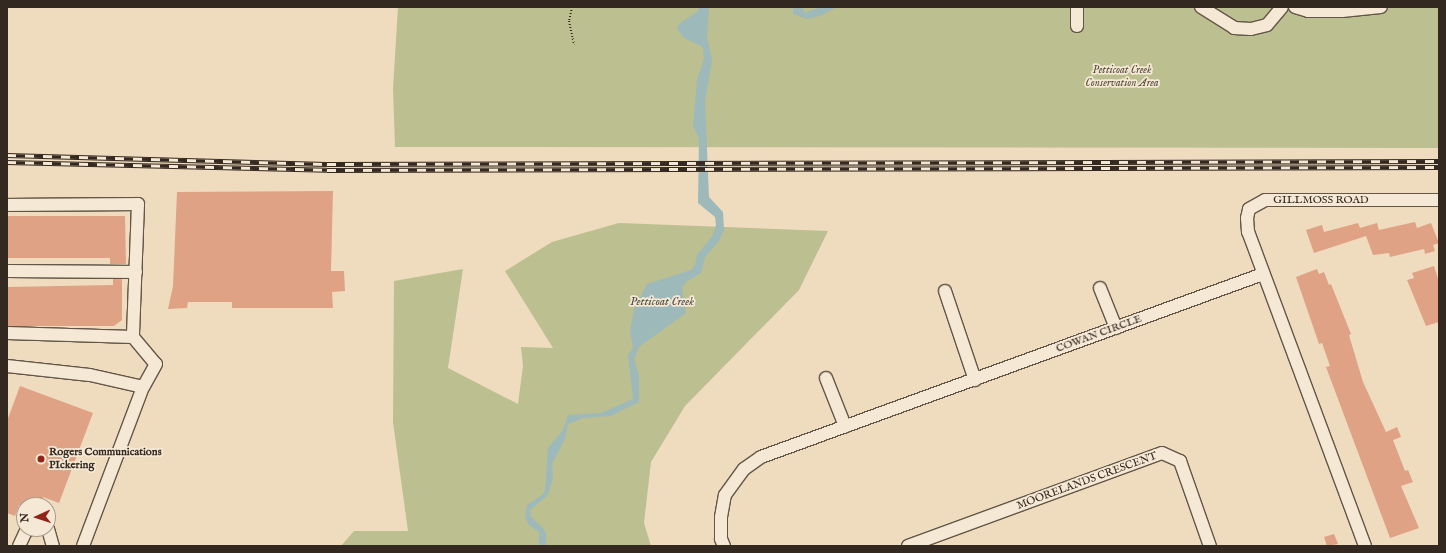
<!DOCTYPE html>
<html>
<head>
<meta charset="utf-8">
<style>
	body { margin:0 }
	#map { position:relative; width:1446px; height:553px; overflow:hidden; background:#efdbbe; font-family:"IM FELL English",serif }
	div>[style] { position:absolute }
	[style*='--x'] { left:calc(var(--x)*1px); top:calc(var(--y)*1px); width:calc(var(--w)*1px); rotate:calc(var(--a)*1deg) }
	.green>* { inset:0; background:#bcbf8f }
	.water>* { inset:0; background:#9db9ba }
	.building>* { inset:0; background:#dfa285 }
	.path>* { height:2px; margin-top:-1px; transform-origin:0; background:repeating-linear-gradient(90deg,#342920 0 1px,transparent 0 3px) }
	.roads { filter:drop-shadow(1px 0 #635648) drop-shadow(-1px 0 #635648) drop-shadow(0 1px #635648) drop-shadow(0 -1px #635648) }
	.minor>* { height:12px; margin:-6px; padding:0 6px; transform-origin:6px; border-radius:6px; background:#f5e8d5 }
	.rail>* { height:4.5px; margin-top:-2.25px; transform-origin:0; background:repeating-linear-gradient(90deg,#f5e8d5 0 9px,#342920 0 18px); box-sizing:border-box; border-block:1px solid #342920 }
	.dots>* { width:11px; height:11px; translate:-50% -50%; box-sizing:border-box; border:2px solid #f5e8d5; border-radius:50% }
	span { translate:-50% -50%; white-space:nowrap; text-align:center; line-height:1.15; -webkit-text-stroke:3.5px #f5e8d5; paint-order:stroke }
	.park-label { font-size:11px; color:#564e3c; font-style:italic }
	.street-label { font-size:11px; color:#342920 }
	.poi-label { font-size:11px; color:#342920; font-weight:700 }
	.left { translate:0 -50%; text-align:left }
	.water-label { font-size:12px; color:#4e4d46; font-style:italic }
	.frame { position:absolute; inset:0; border:8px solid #342920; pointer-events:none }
	.north { position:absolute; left:16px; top:497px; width:40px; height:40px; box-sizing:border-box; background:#f5e8d5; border:1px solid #a89c8d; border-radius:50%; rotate:267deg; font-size:11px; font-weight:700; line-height:16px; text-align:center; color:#342920 }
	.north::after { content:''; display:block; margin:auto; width:14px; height:18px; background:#8f2418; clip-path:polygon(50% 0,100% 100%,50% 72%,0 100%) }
</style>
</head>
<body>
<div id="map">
	<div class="green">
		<i style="clip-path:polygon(398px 7px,1439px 7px,1439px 148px,395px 147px,393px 89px)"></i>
		<i style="clip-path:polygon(619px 223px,828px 231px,799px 290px,685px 406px,651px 462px,644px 523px,651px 546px,341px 546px,354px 531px,408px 531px,393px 422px,394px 281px,463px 269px,448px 368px,518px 404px,523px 366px,521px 347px,553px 348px,505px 271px,552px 242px)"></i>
	</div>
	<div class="water">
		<i style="clip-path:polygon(699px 7px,709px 7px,707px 36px,712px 60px,705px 101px,709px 197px,723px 212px,724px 230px,719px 241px,705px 257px,701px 273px,686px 282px,682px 288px,686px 313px,639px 347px,634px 359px,639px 376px,639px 402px,610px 416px,583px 418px,568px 424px,565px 439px,552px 464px,553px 478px,548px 495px,530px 510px,531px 517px,543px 528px,546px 534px,546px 546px,539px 546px,539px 532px,529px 525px,525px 517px,527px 505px,542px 495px,545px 490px,548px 448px,563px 430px,568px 415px,601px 413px,633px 399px,628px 355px,633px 348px,630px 331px,634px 309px,647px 284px,691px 270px,695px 265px,697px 255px,713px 235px,716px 225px,715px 217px,698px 203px,699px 139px,693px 125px,697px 80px,704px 59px,703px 47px,684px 38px,677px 29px,679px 24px,698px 11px)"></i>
		<i style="clip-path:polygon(793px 7px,802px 7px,805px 13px,820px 7px,837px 7px,820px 16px,807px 19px,793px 14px)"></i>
	</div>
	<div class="building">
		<i style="clip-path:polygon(333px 191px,331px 271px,344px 271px,345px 291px,332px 292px,333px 308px,232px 308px,232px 302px,188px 302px,187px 308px,168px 309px,173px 286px,177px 192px)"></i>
		<i style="clip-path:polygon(7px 216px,125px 216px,126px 264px,110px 264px,110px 258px,7px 258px)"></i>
		<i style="clip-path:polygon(1415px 222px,1417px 228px,1431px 223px,1439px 243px,1433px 245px,1435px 251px,1425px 254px,1424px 249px,1390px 257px,1389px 253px,1373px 255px,1366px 236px,1314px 253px,1306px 230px,1322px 225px,1324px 232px,1358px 223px,1360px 228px,1377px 223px,1379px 230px)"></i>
		<i style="clip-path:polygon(1434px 266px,1439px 282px,1439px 322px,1426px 326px,1407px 280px,1414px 278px,1412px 273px)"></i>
		<i style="clip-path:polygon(1317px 269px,1319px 274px,1324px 272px,1329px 285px,1331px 284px,1351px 334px,1349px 335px,1363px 382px,1386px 432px,1397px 427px,1401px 437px,1393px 440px,1405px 471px,1408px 470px,1413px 482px,1401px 486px,1419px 528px,1390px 538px,1326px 367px,1330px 366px,1322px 343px,1319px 344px,1296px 277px)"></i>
		<i style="clip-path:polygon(113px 279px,122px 279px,122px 320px,114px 326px,7px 326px,7px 287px,113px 285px)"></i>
		<i style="clip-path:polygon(20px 386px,93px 413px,59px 503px,43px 497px,40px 505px,19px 505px,15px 516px,7px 513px,7px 421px)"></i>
		<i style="clip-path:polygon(1334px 534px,1338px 544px,1327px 546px,1324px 537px)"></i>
	</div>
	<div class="path">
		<i style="--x:572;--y:7;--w:14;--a:102"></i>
		<i style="--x:569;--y:21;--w:24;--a:78"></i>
	</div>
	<div class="roads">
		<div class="minor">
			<i style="--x:1201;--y:7;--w:39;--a:32"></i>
			<i style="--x:1234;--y:28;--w:17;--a:3"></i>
			<i style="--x:1251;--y:29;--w:16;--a:-14"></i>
			<i style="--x:1267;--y:25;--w:23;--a:-50"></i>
			<i style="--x:1295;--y:7;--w:14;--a:17"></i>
			<i style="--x:1308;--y:11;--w:34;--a:0"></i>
			<i style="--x:1342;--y:11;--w:39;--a:-6"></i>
			<i style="--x:1077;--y:26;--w:19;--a:-90"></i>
			<i style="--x:7;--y:205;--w:131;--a:-0.4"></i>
			<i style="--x:138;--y:204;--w:133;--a:92.2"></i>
			<i style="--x:7;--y:271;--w:129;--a:0.4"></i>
			<i style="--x:1100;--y:288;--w:43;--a:68.2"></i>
			<i style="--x:945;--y:291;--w:94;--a:71.4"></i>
			<i style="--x:7;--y:333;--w:126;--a:1.8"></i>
			<i style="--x:133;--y:337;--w:35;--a:50"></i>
			<i style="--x:156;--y:364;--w:26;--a:119"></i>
			<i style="--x:143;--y:387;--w:170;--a:110.7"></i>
			<i style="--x:7;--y:366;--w:83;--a:6.2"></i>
			<i style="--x:90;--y:375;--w:54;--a:12.8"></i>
			<i style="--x:826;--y:378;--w:52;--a:68.4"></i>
			<i style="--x:48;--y:529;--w:18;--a:74"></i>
			<i style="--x:19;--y:546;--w:17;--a:-65"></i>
			<i style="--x:26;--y:531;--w:6;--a:-18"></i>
			<i style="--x:724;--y:546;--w:8;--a:-113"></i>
			<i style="--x:721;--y:539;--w:22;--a:-90"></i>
			<i style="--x:721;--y:517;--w:22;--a:-80"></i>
			<i style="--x:725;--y:495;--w:32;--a:-54"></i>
			<i style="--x:744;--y:469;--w:21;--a:-35"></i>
			<i style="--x:761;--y:457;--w:534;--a:-20.03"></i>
			<i style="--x:908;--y:546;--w:270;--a:-20.1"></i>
			<i style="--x:1162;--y:453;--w:20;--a:24"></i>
			<i style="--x:1180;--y:461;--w:90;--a:70.6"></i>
			<i style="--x:1365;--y:546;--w:335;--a:-110.4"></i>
			<i style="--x:1248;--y:232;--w:14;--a:-94"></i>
			<i style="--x:1247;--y:218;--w:9;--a:-77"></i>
			<i style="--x:1249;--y:209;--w:18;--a:-29"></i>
			<i style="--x:1265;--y:200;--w:174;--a:0"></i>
		</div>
	</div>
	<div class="rail">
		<i style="--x:7;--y:155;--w:320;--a:1.6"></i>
		<i style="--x:327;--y:164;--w:1112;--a:-0.15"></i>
		<i style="--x:7;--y:162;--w:320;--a:1.4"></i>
		<i style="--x:327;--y:170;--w:1112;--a:-0.15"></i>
	</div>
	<div class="dots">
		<i style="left:41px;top:459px;background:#8f2418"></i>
	</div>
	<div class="park-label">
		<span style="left:1122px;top:77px">Petticoat Creek<br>Conservation Area</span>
	</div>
	<div class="street-label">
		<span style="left:1321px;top:200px">GILLMOSS ROAD</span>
		<span style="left:1099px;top:334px;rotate:-20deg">COWAN CIRCLE</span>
		<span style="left:1087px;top:481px;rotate:-20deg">MOORELANDS CRESCENT</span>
	</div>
	<div class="poi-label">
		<span class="left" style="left:49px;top:459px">Rogers Communications<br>PIckering</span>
	</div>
	<div class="water-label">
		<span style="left:662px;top:302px">Petticoat Creek</span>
	</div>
	<div class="frame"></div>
	<div class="north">N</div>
</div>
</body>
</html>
